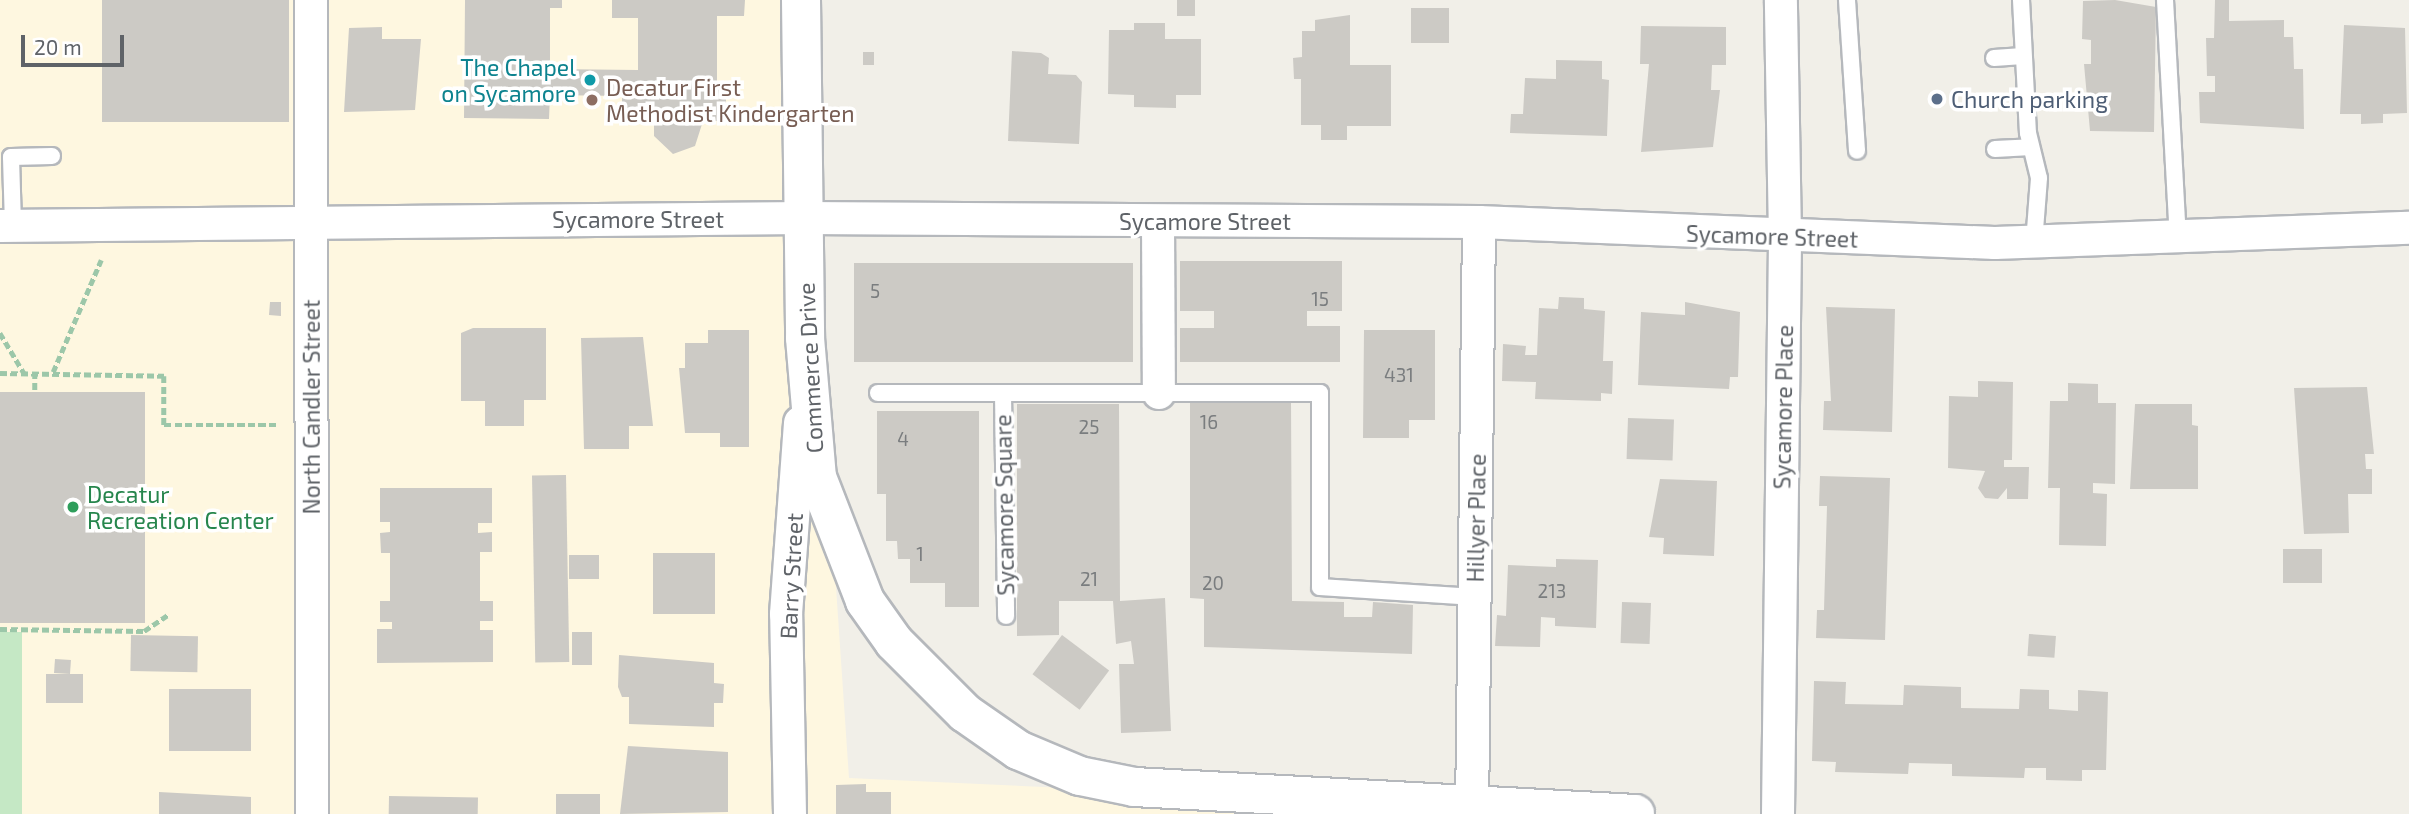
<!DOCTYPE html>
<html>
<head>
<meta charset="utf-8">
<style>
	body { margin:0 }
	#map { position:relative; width:2409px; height:814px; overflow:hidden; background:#f1efe8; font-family:"Exo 2",sans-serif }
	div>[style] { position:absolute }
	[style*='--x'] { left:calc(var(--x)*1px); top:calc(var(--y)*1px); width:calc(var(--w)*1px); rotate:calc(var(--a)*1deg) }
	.commercial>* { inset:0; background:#fef7e0 }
	.green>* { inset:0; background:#c5e8c5; transform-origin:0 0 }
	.building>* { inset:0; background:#cccac5; transform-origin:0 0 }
	.path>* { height:4.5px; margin-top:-2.25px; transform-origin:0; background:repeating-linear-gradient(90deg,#9cc7a9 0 7px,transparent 0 10.5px) }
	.roads { filter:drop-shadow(2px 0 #b5b8bc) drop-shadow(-2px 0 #b5b8bc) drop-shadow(0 2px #b5b8bc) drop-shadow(0 -2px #b5b8bc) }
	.service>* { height:16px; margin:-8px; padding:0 8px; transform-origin:8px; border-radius:8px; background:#fff }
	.minor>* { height:32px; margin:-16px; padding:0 16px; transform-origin:16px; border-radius:16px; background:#fff }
	.secondary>* { height:38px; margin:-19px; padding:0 19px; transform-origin:19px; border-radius:19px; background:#fff }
	.dots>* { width:19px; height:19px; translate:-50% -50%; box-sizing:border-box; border:4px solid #fff; border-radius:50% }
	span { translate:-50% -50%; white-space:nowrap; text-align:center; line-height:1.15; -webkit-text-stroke:7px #fff; paint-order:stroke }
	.number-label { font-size:19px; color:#7a7d7f }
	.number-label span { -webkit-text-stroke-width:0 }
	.culture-label { font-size:23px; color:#0d838f }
	.right { translate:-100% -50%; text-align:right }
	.education-label { font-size:23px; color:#785e54 }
	.left { translate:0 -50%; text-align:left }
	.service-label { font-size:23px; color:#4e5e75 }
	.street-label { font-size:23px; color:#5f6368 }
	.leisure-label { font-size:23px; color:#27864d }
	.scale { position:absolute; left:21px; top:35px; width:103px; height:32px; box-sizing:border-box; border:4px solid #5f6368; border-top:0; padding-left:9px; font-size:21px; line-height:24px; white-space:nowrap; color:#5f6368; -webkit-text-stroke:5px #fff; paint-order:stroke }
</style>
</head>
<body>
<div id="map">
	<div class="commercial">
		<i style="clip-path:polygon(0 0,804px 0,810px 205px,849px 778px,1635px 814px,0 814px)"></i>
	</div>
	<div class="green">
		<i style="left:0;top:632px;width:22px;height:182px"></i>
	</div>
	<div class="building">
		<i style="left:102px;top:0;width:187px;height:122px"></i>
		<i style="clip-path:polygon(465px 0,562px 0,562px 8px,550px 8px,550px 69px,638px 70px,638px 18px,612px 18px,612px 0,745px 0,744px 16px,717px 16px,717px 89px,726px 89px,726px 121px,703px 121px,695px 146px,673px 154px,654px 136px,654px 121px,622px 121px,622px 96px,550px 95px,549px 119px,464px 118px)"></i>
		<i style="left:1177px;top:0;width:18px;height:16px"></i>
		<i style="clip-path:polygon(2115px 0,2156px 7px,2154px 132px,2090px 131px,2084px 64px,2091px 64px,2091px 40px,2082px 39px,2083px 1px)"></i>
		<i style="clip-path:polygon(2215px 0,2229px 0,2229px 21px,2284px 20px,2284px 37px,2293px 37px,2294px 69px,2303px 69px,2304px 129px,2200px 123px,2199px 92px,2215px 92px,2215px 76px,2207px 76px,2206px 38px,2214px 38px)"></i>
		<i style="left:1411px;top:8px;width:38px;height:35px"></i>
		<i style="clip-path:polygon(1350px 15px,1350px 65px,1391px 65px,1391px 126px,1347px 126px,1347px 140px,1321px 140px,1321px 125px,1301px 125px,1301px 79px,1294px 79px,1293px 58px,1302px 57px,1302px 31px,1315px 31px,1315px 20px)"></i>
		<i style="clip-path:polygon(1134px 23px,1165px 23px,1165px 39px,1201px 39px,1201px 95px,1176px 95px,1176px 108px,1134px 107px,1134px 95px,1108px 94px,1109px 30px,1134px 30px)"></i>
		<i style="clip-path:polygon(2344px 25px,2405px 28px,2407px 113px,2383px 114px,2383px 123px,2361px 124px,2361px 114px,2340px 114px)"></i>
		<i style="clip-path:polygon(1641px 26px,1726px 27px,1726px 65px,1712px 65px,1711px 90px,1720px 90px,1713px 147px,1641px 152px,1649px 64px,1640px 64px)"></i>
		<i style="clip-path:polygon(382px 27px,382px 39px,421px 39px,415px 110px,344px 112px,349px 28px)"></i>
		<i style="clip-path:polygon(1012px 51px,1041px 53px,1049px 58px,1048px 74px,1076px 75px,1082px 82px,1079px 144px,1008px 141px)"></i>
		<i style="left:863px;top:52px;width:11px;height:13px"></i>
		<i style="clip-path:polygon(1556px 60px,1602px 61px,1602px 79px,1609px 80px,1607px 136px,1510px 133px,1511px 114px,1523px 114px,1525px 78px,1556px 79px)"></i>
		<i style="clip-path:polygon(1180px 261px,1342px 261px,1342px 311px,1307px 311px,1307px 326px,1340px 326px,1340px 362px,1180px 362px,1180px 328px,1214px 328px,1214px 311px,1180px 311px)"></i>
		<i style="left:1133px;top:263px;width:99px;height:279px;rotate:90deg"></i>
		<i style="clip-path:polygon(1559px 297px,1584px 298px,1584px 309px,1605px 311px,1603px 361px,1613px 361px,1612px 394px,1601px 393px,1601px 401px,1535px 399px,1536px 382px,1502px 381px,1503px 344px,1526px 346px,1525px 355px,1537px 355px,1539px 308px,1558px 309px)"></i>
		<i style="clip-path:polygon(270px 302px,281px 302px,281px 316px,269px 315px)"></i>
		<i style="clip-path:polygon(1685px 302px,1740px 312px,1738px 377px,1730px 377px,1729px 389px,1638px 385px,1641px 312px,1685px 315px)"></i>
		<i style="clip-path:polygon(1826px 307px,1895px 309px,1892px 432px,1823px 430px,1824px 401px,1831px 401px)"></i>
		<i style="clip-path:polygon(473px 328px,546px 328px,546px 400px,524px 400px,524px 426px,485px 426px,485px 401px,461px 401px,461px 333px)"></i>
		<i style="clip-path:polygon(708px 330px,749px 330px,749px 447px,720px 447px,720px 433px,685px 433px,679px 368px,685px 368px,685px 343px,708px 343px)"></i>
		<i style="clip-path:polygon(1364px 330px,1435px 330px,1435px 420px,1409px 420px,1409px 438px,1363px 438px)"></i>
		<i style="clip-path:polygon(643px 337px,653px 426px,629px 426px,629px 449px,584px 449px,581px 338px)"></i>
		<i style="clip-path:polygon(1978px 381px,2013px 382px,2012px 460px,2004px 460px,2004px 467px,2029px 467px,2028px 499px,2007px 499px,2007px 488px,1998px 499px,1985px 498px,1978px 488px,1985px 471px,1948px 468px,1949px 396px,1978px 397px)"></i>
		<i style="clip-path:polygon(2068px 383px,2098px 384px,2098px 403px,2116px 403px,2115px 484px,2093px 483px,2093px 493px,2107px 494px,2106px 546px,2059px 545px,2060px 488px,2048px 488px,2050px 401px,2068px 401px)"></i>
		<i style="clip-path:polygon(2367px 387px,2374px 454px,2365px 454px,2366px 469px,2372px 469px,2372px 494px,2348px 494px,2349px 533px,2304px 534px,2294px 388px)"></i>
		<i style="left:0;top:392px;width:145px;height:231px"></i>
		<i style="clip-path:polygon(1190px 399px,1291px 399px,1292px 601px,1344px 602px,1344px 617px,1372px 617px,1373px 602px,1413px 605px,1412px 654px,1204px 647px,1204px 599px,1190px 598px)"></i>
		<i style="clip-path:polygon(1017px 404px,1119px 404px,1120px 601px,1165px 598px,1171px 731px,1121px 733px,1119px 664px,1134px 664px,1131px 641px,1116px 644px,1113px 601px,1059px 601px,1059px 635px,1017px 636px)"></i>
		<i style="clip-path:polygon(2135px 404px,2192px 404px,2192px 425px,2198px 426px,2198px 489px,2130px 489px)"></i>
		<i style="clip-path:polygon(877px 411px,979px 411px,979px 607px,945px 607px,945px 583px,910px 583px,910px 559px,898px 559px,897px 541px,886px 541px,886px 494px,877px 494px)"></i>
		<i style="left:1628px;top:418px;width:46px;height:41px;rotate:2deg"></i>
		<i style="left:566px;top:475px;width:187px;height:34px;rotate:89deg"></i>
		<i style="clip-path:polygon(1820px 476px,1890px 478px,1885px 640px,1816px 638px,1817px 610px,1824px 610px,1827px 506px,1819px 506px)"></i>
		<i style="clip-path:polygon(1660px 479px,1717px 481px,1714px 556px,1663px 554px,1664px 538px,1649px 537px)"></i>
		<i style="clip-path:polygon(380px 488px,492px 488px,492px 523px,478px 523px,478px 533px,492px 532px,492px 552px,480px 552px,480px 601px,493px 601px,493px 621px,480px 621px,480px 630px,493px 630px,493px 662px,377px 663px,377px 629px,392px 629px,392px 622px,380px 622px,380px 601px,390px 601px,390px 553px,381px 553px,380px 533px,390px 532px,390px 522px,380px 522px)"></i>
		<i style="left:2283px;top:549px;width:39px;height:34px"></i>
		<i style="left:653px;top:553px;width:62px;height:61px"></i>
		<i style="left:569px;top:555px;width:30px;height:24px"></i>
		<i style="clip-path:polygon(1556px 559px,1598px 560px,1596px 628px,1555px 626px,1555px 618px,1541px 617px,1540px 647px,1495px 646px,1497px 615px,1506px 616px,1508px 565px,1556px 567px)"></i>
		<i style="left:1622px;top:602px;width:29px;height:41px;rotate:2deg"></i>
		<i style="left:572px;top:632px;width:20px;height:33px"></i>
		<i style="left:2029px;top:634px;width:27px;height:22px;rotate:4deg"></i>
		<i style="left:131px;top:635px;width:67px;height:36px;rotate:1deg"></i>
		<i style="left:1062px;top:635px;width:59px;height:49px;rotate:37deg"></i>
		<i style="clip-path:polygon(619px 655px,714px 663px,714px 683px,724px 684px,723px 703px,714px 703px,714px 727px,629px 724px,629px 697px,622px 697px,618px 687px)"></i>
		<i style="left:55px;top:659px;width:16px;height:14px;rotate:4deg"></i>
		<i style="left:46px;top:674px;width:37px;height:29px"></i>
		<i style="clip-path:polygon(1814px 681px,1846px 682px,1845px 704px,1903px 705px,1904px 685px,1961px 687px,1961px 708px,2019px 709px,2020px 689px,2049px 690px,2049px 709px,2078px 711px,2078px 690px,2108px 692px,2106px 770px,2082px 770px,2082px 781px,2046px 780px,2046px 768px,2025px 768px,2024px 778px,1952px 776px,1952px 764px,1909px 763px,1908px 774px,1835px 772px,1836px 762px,1812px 761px)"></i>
		<i style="left:169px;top:689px;width:82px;height:62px"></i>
		<i style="clip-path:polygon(628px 746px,728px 752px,728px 812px,620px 814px)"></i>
		<i style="clip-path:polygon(866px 784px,866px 792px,891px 792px,891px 814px,836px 814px,836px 785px)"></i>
		<i style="clip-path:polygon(159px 792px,251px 797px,251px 814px,159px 814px)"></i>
		<i style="left:600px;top:794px;width:20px;height:44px;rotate:90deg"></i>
		<i style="left:389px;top:796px;width:89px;height:18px;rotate:1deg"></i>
	</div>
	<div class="path">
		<i style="--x:0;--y:333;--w:47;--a:59"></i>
		<i style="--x:35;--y:372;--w:20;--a:90"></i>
		<i style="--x:53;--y:372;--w:122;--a:-66.8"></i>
		<i style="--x:0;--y:373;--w:164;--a:1"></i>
		<i style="--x:164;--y:376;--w:49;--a:90"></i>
		<i style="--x:164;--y:425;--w:115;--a:0"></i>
		<i style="--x:0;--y:629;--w:144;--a:0.8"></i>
		<i style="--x:144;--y:631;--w:30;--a:-34"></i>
	</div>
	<div class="roads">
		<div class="service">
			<i style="--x:1847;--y:0;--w:151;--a:86.2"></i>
			<i style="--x:2021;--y:0;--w:133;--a:87"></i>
			<i style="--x:2028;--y:133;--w:46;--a:76.3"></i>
			<i style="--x:2039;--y:178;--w:65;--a:94.4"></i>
			<i style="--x:2165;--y:0;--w:240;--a:86.9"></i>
			<i style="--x:1994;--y:58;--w:29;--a:-4"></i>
			<i style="--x:1995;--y:149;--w:36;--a:-3"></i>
			<i style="--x:13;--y:225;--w:68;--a:-91.7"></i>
			<i style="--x:11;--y:157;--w:41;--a:-1.4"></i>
			<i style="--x:878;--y:393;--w:442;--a:0"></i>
			<i style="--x:1320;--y:393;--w:194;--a:90"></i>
			<i style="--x:1320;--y:587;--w:155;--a:3.7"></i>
			<i style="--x:1003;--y:393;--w:223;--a:89.2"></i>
		</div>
		<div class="minor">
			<i style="--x:311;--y:0;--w:814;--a:89.93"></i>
			<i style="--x:1158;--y:221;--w:172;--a:89.7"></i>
			<i style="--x:0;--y:226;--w:804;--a:-0.57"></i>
			<i style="--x:804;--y:218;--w:675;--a:0.34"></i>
			<i style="--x:1479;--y:222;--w:516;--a:2.33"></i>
			<i style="--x:1995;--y:243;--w:414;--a:-2.1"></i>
			<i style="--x:790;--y:814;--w:200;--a:-91.1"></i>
			<i style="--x:786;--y:614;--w:192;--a:-85.8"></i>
			<i style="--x:1472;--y:814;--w:592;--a:-89.32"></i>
			<i style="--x:1778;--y:814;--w:577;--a:-89.3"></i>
			<i style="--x:1785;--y:237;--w:237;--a:-91"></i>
		</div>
		<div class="secondary">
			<i style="--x:801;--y:0;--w:338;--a:89.3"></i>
			<i style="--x:805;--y:338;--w:140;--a:85.1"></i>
			<i style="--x:817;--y:477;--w:133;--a:68.8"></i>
			<i style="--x:865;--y:601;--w:50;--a:54.7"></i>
			<i style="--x:894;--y:642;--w:100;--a:45"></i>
			<i style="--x:965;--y:713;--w:65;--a:34.9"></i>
			<i style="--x:1018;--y:750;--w:67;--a:22.8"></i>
			<i style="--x:1080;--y:776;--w:55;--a:11.5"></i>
			<i style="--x:1134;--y:787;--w:502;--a:3.08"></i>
		</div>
	</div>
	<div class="dots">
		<i style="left:590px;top:80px;background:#0f9aa8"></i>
		<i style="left:1937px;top:99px;background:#5c6f8a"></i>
		<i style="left:592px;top:100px;background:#8d6e63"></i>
		<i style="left:73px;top:507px;background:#2e9e5b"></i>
	</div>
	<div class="number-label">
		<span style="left:875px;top:291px">5</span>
		<span style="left:1320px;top:299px">15</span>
		<span style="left:1399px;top:375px">431</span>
		<span style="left:1209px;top:422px">16</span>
		<span style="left:1089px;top:427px">25</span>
		<span style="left:903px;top:439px">4</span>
		<span style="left:920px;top:554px">1</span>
		<span style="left:1089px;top:579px">21</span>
		<span style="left:1213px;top:583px">20</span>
		<span style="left:1552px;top:591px">213</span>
	</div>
	<div class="culture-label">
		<span class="right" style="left:576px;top:80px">The Chapel<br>on Sycamore</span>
	</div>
	<div class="education-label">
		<span class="left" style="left:606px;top:100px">Decatur First<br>Methodist Kindergarten</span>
	</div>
	<div class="service-label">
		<span class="left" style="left:1951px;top:99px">Church parking</span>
	</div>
	<div class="street-label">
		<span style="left:638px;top:219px">Sycamore Street</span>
		<span style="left:1205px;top:221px">Sycamore Street</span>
		<span style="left:1772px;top:236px;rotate:2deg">Sycamore Street</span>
		<span style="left:810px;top:368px;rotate:-93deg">Commerce Drive</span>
		<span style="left:311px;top:407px;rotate:-90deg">North Candler Street</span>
		<span style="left:1783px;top:407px;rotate:-89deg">Sycamore Place</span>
		<span style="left:1004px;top:505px;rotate:-91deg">Sycamore Square</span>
		<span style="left:1476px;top:518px;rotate:-89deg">Hillyer Place</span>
		<span style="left:791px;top:576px;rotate:-87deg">Barry Street</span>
	</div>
	<div class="leisure-label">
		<span class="left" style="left:87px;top:507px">Decatur<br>Recreation Center</span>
	</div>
	<div class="scale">20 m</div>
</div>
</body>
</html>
